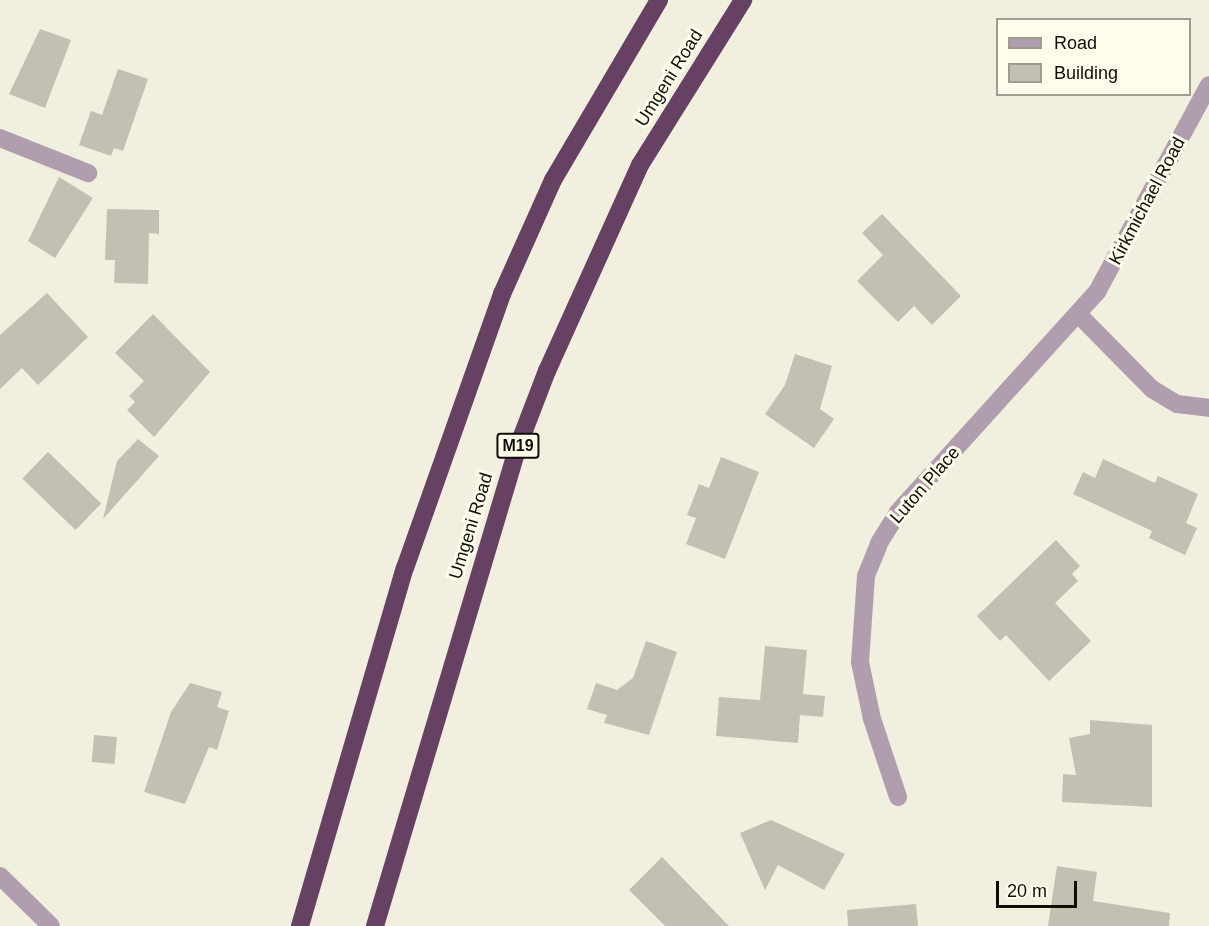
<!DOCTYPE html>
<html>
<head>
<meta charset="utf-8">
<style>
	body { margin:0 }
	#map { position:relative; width:1209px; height:926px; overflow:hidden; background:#f1f0de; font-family:Arial,sans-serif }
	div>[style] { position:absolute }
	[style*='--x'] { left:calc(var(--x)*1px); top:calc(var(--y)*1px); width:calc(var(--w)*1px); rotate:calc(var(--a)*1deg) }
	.building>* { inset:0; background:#c2c1b1; transform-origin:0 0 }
	.minor>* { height:18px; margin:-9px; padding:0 9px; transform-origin:9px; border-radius:9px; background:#b09dae }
	.highway>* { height:18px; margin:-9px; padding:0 9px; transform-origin:9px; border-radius:9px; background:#664164 }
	span { translate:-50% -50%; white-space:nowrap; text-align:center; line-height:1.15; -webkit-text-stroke:6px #fefdec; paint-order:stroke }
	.shield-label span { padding:2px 4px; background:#fefdec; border:2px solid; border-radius:4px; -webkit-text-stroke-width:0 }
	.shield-label { font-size:16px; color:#0e0e08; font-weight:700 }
	.street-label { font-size:18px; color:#0e0e08 }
	.legend { position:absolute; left:996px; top:18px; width:195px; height:78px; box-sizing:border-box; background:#fefdec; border:2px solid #9e9d91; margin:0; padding:8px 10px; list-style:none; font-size:18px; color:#0e0e08 }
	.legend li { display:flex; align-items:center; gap:12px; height:30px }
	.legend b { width:30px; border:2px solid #9e9d91 }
	.scale { position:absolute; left:996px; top:881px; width:81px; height:27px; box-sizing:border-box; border:3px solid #0e0e08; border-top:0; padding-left:8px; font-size:18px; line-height:21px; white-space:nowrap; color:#0e0e08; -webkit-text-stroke:4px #fefdec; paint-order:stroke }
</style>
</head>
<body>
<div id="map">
	<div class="building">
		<i style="clip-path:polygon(40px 29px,71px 40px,45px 108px,9px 94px)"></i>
		<i style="clip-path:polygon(118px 69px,148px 79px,123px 151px,114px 148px,111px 156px,79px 145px,91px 111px,102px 115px)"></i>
		<i style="clip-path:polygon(59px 177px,93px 198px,55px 258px,28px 241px)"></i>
		<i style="clip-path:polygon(107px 209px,159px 210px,159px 234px,149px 233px,148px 284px,114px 283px,115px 260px,105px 260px)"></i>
		<i style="clip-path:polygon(882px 214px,961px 296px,932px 325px,914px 306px,898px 322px,857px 281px,883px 255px,862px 233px)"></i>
		<i style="clip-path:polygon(47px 293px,88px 337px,38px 385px,22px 368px,0 389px,0 335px)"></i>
		<i style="clip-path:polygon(153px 314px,210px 372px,154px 437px,127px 410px,135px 402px,129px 396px,144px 381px,115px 353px)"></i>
		<i style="clip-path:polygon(795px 354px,832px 366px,820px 409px,834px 419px,814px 448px,765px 414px,785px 385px)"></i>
		<i style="clip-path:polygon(138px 439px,159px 456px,103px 519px,117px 461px)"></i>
		<i style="left:48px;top:452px;width:74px;height:37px;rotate:44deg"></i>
		<i style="clip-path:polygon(721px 457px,759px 472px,725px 559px,686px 544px,696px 518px,687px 515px,699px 484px,709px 488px)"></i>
		<i style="clip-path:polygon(1103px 459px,1155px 483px,1158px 476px,1198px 494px,1186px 523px,1197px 528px,1185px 555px,1149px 538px,1152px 531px,1073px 494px,1083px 472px,1095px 478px)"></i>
		<i style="clip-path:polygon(1056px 540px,1080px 566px,1072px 574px,1078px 581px,1055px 603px,1091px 641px,1049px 681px,1006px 635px,1000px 641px,977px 616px)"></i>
		<i style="clip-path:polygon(646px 641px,677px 652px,649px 735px,604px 723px,607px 715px,587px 709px,596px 683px,617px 690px,633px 678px)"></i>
		<i style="clip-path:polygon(765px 646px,807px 650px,803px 694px,825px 696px,823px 717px,800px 715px,798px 743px,716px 736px,719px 697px,760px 700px)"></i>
		<i style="clip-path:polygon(190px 683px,222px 692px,217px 707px,229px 711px,217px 750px,209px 747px,185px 804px,144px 792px,171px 712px)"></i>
		<i style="clip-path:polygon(1090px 720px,1152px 725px,1152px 807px,1062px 802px,1063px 774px,1076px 775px,1069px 738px,1090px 734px)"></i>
		<i style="left:94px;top:735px;width:23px;height:27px;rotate:5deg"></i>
		<i style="clip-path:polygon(771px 820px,845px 854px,824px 890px,778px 865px,765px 890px,740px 833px)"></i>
		<i style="clip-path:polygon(662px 857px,729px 926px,665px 926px,629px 890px)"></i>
		<i style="clip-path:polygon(1057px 866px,1097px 872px,1093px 901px,1170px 913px,1169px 926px,1048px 926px)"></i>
		<i style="clip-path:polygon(916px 904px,918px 926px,848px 926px,847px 910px)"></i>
	</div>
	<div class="minor">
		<i style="--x:0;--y:138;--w:95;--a:21.7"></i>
		<i style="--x:1078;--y:314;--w:105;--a:45.4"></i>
		<i style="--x:1152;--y:389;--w:29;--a:31"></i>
		<i style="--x:1177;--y:404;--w:32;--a:7"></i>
		<i style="--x:898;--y:797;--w:82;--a:-108.4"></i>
		<i style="--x:872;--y:719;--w:58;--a:-101.9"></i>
		<i style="--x:860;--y:662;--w:86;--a:-86"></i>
		<i style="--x:866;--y:576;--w:35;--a:-68"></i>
		<i style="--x:879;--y:543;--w:36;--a:-58"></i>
		<i style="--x:898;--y:512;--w:297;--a:-47.9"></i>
		<i style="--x:1097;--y:292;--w:235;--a:-61.6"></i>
		<i style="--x:0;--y:876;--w:71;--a:44.4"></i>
	</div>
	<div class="highway">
		<i style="--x:300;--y:926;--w:373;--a:-73.7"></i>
		<i style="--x:405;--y:568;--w:291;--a:-70.5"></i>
		<i style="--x:502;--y:294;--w:125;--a:-65.9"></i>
		<i style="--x:553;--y:180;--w:209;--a:-59.5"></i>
		<i style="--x:375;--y:926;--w:498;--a:-73.4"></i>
		<i style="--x:517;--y:449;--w:84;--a:-69"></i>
		<i style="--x:547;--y:371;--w:226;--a:-65.7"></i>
		<i style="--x:640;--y:165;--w:195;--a:-58"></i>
	</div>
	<div class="shield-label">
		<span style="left:518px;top:446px">M19</span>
	</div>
	<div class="street-label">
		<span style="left:669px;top:78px;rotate:-58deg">Umgeni Road</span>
		<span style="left:1147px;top:201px;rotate:-62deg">Kirkmichael Road</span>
		<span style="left:925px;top:485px;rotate:-49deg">Luton Place</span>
		<span style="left:471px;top:526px;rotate:-73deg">Umgeni Road</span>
	</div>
	<ul class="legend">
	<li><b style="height:8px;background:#b09dae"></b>Road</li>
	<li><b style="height:16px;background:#c2c1b1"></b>Building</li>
	</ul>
	<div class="scale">20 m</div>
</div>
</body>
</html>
